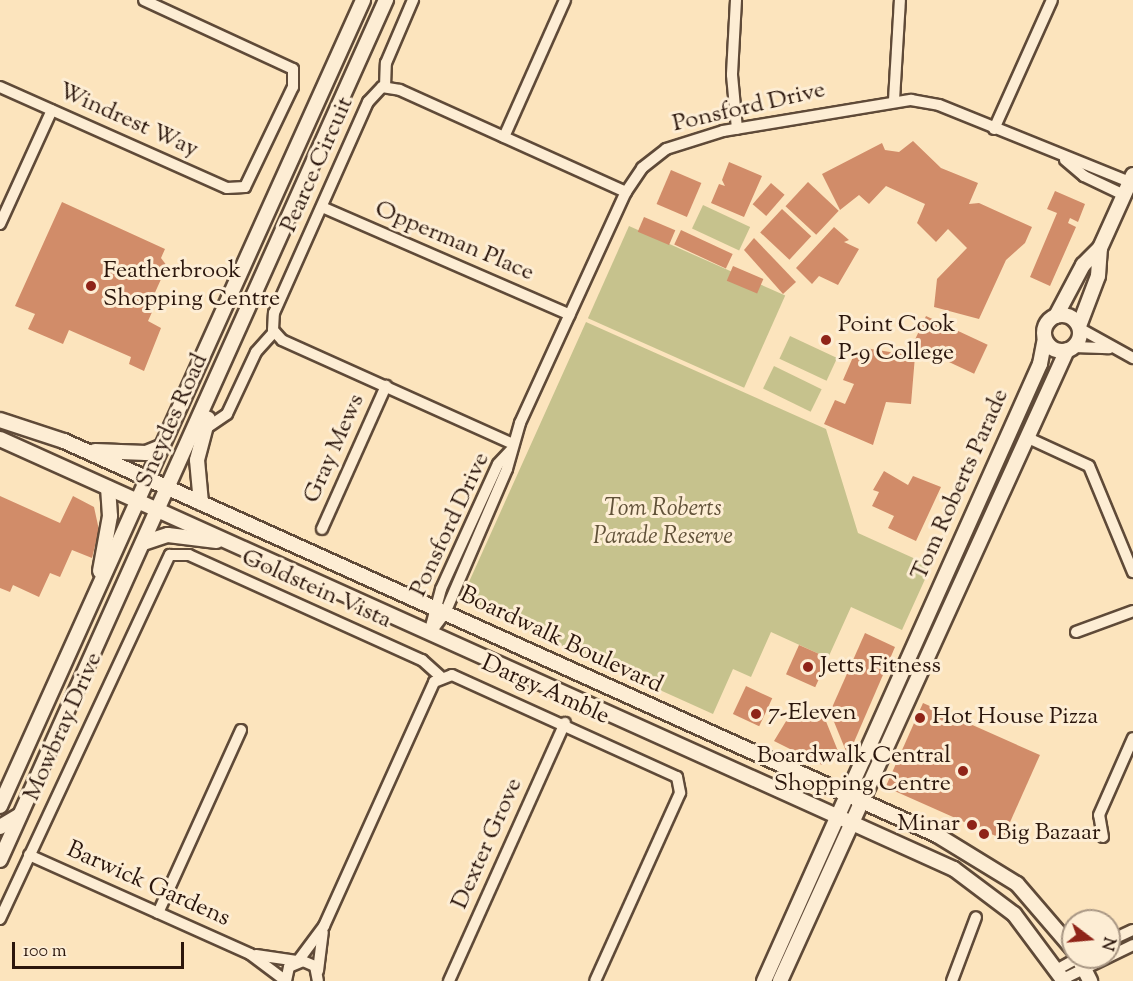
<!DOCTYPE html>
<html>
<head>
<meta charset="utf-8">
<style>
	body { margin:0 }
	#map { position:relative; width:1133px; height:981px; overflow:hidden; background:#fce4bd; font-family:"Sorts Mill Goudy",serif }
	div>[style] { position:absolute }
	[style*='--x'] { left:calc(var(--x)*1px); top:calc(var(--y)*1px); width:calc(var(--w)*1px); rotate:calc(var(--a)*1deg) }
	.green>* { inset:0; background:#c6c28d; transform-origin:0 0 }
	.building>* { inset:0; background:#d18c69; transform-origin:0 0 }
	.roads { filter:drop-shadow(2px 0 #5f4a38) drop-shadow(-2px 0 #5f4a38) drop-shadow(0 2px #5f4a38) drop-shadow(0 -2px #5f4a38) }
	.street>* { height:10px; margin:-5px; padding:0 5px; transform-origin:5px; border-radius:5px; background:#fdedd4 }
	.secondary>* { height:14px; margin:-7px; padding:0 7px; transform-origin:7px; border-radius:7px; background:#fdedd4 }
	.secondary>.ring { margin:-7px; padding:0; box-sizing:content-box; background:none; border:14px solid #fdedd4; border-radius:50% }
	.dots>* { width:16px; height:16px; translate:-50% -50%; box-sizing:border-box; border:3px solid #fdedd4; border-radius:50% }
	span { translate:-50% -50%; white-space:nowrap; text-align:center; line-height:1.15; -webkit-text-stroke:6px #fdedd4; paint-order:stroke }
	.street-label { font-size:24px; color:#2b160c }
	.poi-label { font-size:24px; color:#2b160c }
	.left { translate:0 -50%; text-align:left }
	.right { translate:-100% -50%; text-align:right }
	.park-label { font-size:24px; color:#615239; font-style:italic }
	.north { position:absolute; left:1061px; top:909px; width:60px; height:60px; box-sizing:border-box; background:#fdedd4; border:2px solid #a99784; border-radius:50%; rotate:106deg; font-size:16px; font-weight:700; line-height:24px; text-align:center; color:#2b160c }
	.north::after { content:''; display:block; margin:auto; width:21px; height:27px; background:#8f2418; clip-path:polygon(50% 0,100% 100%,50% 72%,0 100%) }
	.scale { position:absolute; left:12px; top:942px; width:172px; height:27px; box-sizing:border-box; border:3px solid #2b160c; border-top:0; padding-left:8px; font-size:18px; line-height:21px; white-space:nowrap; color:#2b160c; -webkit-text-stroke:4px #fdedd4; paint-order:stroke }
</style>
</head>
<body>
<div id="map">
	<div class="green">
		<i style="left:703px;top:205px;width:52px;height:26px;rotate:25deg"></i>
		<i style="left:629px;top:226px;width:171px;height:101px;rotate:24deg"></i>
		<i style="clip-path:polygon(586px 322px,826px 429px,858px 533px,931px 566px,902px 630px,851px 607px,828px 658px,771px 632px,751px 677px,733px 669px,713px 714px,469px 604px,464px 593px)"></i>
		<i style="left:790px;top:336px;width:52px;height:25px;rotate:25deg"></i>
		<i style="left:774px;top:366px;width:53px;height:25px;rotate:26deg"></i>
	</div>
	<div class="building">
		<i style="clip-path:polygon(913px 141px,941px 168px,978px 183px,969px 204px,979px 203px,1032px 227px,1025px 243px,1006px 260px,979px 319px,934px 307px,937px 279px,967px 248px,948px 229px,936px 242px,917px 223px,925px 204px,886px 186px,869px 204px,859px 195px,840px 210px,822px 174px,882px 143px,885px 150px,899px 152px)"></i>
		<i style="clip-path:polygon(729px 162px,762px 176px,744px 217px,711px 203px,719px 184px,725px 186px,722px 180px)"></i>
		<i style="left:671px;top:170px;width:33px;height:37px;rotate:23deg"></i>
		<i style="left:808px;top:182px;width:42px;height:33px;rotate:43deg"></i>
		<i style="left:771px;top:183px;width:18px;height:28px;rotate:41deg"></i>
		<i style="clip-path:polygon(1055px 191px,1085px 204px,1078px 222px,1070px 218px,1068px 223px,1076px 227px,1050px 286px,1030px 277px,1057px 213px,1047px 209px)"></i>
		<i style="clip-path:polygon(62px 202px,165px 249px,161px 258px,167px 266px,148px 308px,153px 310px,148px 321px,161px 328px,144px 371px,129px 364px,131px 357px,69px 330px,63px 344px,28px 329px,35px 314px,15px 306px)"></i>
		<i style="left:782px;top:209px;width:40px;height:32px;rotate:43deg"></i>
		<i style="left:644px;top:217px;width:34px;height:16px;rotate:23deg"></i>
		<i style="clip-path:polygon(834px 227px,849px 240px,844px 242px,859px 249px,838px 285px,819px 276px,812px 284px,796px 268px)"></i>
		<i style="left:681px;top:230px;width:57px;height:16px;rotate:25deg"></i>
		<i style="clip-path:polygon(754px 238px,796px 282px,783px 294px,744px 250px)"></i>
		<i style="left:733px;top:266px;width:33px;height:16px;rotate:23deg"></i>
		<i style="left:926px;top:316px;width:68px;height:32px;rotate:25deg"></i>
		<i style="clip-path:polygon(865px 348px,915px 356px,911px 404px,886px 402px,873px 445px,824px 424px,835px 400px,845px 404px,854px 384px,843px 380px,853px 357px)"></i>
		<i style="clip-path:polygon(884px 471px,908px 485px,913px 476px,941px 487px,916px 541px,888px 528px,894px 516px,872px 506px,879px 492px,873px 490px)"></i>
		<i style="clip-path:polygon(0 496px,60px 523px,73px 496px,94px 507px,99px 530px,92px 558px,72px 550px,60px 577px,50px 573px,39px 597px,13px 585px,10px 592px,0 588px)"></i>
		<i style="clip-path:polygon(865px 633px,895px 647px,848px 756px,830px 712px)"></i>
		<i style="left:799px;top:645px;width:32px;height:32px;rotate:24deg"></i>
		<i style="left:746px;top:686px;width:29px;height:31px;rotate:25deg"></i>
		<i style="left:923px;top:703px;width:128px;height:92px;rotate:24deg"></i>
		<i style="clip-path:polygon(791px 713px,804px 718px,823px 714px,840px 756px,822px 765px,774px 741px)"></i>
	</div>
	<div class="roads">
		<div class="street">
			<i style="--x:736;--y:0;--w:75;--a:93.1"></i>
			<i style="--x:732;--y:75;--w:54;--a:84.7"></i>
			<i style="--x:0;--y:87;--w:248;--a:24"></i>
			<i style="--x:227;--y:188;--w:18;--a:-3"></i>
			<i style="--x:245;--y:187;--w:111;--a:-64.4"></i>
			<i style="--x:293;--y:87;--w:18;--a:-90"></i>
			<i style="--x:293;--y:69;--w:164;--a:-155.2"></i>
			<i style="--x:385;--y:87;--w:24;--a:-88"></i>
			<i style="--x:386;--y:63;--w:69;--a:-66.8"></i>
			<i style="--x:894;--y:100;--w:100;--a:-86.6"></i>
			<i style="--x:994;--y:129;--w:141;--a:-65.8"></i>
			<i style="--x:504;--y:137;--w:150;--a:-66"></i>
			<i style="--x:1065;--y:160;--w:25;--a:40"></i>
			<i style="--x:1084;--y:176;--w:44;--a:25.4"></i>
			<i style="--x:322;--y:207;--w:270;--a:23.5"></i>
			<i style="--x:0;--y:224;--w:125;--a:-65.5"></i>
			<i style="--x:1079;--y:328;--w:62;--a:29.1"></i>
			<i style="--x:1074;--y:347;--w:35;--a:2"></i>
			<i style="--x:202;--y:431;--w:30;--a:-34"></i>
			<i style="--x:227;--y:414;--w:68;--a:-64.9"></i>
			<i style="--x:256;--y:352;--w:27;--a:-48"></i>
			<i style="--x:1026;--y:437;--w:69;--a:24.7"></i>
			<i style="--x:1089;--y:466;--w:115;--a:67.5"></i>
			<i style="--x:513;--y:444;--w:253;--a:-155.8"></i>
			<i style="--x:282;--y:340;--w:13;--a:-132"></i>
			<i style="--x:273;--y:330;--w:17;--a:-87"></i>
			<i style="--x:274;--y:313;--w:231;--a:-66"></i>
			<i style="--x:368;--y:102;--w:21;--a:-47"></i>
			<i style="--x:382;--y:87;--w:18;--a:9"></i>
			<i style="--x:400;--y:90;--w:248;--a:24.3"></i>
			<i style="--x:322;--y:529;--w:157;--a:-65.9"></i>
			<i style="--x:430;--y:630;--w:42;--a:-75"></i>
			<i style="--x:441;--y:589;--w:137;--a:-65.5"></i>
			<i style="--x:498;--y:464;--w:18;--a:-47"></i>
			<i style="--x:1076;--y:632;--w:61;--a:-20.2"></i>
			<i style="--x:430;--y:633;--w:25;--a:-53"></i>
			<i style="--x:445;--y:613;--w:157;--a:-66.7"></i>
			<i style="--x:507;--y:469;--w:48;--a:-74.2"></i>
			<i style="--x:520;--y:423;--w:254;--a:-65.4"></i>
			<i style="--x:626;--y:192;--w:29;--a:-56"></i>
			<i style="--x:642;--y:168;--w:31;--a:-38"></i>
			<i style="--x:666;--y:149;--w:60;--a:-17.5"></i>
			<i style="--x:723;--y:131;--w:191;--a:-9.4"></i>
			<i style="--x:911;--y:100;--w:28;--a:10"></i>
			<i style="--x:939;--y:105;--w:206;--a:22"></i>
			<i style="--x:1103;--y:837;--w:22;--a:-100"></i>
			<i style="--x:1099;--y:815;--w:84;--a:-66.2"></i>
			<i style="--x:29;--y:855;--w:242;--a:24.1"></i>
			<i style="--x:250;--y:954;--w:45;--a:36.9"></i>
			<i style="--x:158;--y:913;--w:201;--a:-65.6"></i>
			<i style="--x:0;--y:919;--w:402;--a:-65"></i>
			<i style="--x:170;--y:555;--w:19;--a:0"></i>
			<i style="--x:189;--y:555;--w:256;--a:24.3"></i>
			<i style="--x:422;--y:660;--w:24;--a:42"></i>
			<i style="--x:1109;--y:941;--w:26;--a:-25"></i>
			<i style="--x:256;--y:955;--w:41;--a:8.3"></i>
			<i style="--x:298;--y:961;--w:44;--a:-53.4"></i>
			<i style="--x:324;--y:926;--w:268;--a:-65.7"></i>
			<i style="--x:434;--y:682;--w:19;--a:-21"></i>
			<i style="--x:452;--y:675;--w:247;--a:24.4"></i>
			<i style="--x:677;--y:777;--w:16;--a:79"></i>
			<i style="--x:680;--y:793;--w:206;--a:114.3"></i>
			<i style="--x:1058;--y:969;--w:25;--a:-29"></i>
			<i style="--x:318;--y:971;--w:39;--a:-83"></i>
			<i style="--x:1063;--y:979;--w:78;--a:-25.9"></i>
			<i style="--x:286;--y:981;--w:14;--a:-78"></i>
			<i style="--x:289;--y:967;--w:15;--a:-23"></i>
			<i style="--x:303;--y:961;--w:13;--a:23"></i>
			<i style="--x:315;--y:966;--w:15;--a:79"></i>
			<i style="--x:449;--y:981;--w:283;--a:-65.8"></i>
			<i style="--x:952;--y:981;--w:68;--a:-69.4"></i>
		</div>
		<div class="secondary">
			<i class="ring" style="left:1044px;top:315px;width:22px;height:22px"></i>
			<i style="--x:1056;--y:316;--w:58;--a:-62.1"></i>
			<i style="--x:1083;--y:265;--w:24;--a:-45"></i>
			<i style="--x:1100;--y:248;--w:80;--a:-65.7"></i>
			<i style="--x:1079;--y:326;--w:53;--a:-69.2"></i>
			<i style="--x:1098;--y:276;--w:28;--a:-86"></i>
			<i style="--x:0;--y:420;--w:67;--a:18.2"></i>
			<i style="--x:64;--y:441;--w:958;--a:24.29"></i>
			<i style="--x:937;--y:835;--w:94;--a:31.5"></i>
			<i style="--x:1017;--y:884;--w:86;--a:49.3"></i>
			<i style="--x:0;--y:439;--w:1046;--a:24.26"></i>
			<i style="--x:954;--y:869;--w:75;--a:36.9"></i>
			<i style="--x:1014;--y:914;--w:84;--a:53.3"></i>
			<i style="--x:95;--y:451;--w:51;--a:2.2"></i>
			<i style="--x:146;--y:453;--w:18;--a:-22"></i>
			<i style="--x:201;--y:503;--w:43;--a:-95.3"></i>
			<i style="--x:197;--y:460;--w:43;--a:-75.3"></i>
			<i style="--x:143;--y:543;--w:26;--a:-18"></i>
			<i style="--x:168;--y:535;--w:49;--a:7"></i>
			<i style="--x:100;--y:571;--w:56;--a:-79.7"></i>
			<i style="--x:110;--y:516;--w:28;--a:-94"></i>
			<i style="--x:0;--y:806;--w:884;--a:-65.75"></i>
			<i style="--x:0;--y:827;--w:23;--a:-31"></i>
			<i style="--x:0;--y:860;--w:943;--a:-65.83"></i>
			<i style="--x:1078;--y:957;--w:27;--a:63"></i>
			<i style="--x:764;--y:981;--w:676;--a:-65.9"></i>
			<i style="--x:1040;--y:364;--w:25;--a:-79"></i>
			<i style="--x:780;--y:981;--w:693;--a:-65.54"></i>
		</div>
	</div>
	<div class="dots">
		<i style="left:91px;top:286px;background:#8f2418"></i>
		<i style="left:826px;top:340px;background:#8f2418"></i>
		<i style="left:808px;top:667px;background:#8f2418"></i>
		<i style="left:756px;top:714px;background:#8f2418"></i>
		<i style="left:920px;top:718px;background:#8f2418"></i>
		<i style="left:963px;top:771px;background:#8f2418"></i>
		<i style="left:972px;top:825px;background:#8f2418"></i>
		<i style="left:984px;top:834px;background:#8f2418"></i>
	</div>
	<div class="street-label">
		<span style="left:749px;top:108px;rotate:-13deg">Ponsford Drive</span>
		<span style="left:128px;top:121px;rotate:24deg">Windrest Way</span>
		<span style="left:318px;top:165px;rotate:-66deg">Pearce Circuit</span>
		<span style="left:454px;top:242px;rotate:23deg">Opperman Place</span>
		<span style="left:173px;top:421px;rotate:-66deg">Sneydes Road</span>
		<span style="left:335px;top:449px;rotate:-66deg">Gray Mews</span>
		<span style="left:961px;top:485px;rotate:-66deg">Tom Roberts Parade</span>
		<span style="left:451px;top:525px;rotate:-65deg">Ponsford Drive</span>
		<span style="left:316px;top:590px;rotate:24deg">Goldstein Vista</span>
		<span style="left:561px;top:641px;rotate:25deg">Boardwalk Boulevard</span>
		<span style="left:545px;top:691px;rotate:24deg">Dargy Amble</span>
		<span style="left:64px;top:727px;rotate:-66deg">Mowbray Drive</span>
		<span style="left:488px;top:844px;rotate:-66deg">Dexter Grove</span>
		<span style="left:148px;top:885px;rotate:24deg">Barwick Gardens</span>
	</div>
	<div class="poi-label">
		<span class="left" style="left:103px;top:286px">Featherbrook<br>Shopping Centre</span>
		<span class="left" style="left:838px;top:340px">Point Cook<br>P-9 College</span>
		<span class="left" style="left:820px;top:667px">Jetts Fitness</span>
		<span class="left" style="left:768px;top:714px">7-Eleven</span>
		<span class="left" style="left:932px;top:718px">Hot House Pizza</span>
		<span class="right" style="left:951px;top:771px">Boardwalk Central<br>Shopping Centre</span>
		<span class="right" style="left:960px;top:825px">Minar</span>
		<span class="left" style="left:996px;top:834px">Big Bazaar</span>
	</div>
	<div class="park-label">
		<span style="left:663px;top:524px">Tom Roberts<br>Parade Reserve</span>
	</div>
	<div class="north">N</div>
	<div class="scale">100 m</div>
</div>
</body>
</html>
